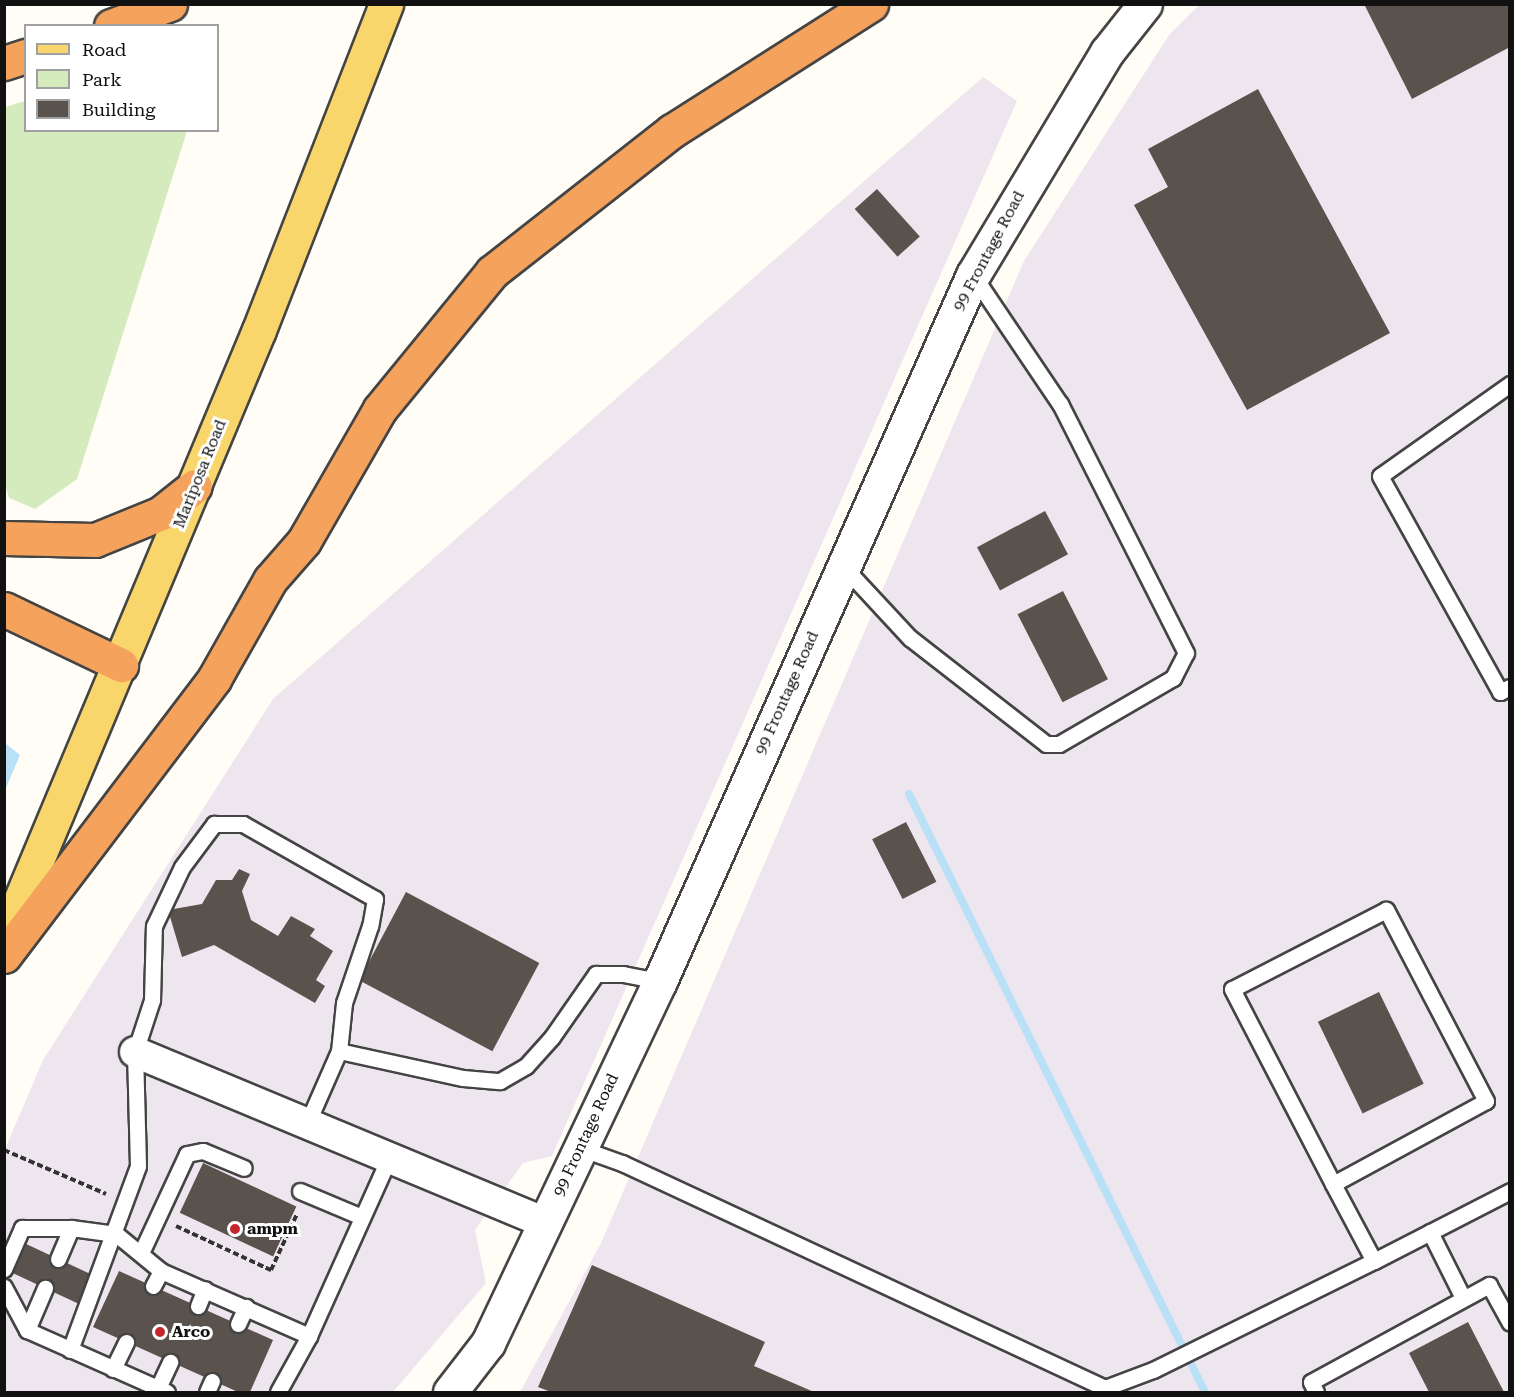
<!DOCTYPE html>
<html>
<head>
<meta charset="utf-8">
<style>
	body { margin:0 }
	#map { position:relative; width:1514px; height:1397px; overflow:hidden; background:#fffdf5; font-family:"Roboto Serif",serif }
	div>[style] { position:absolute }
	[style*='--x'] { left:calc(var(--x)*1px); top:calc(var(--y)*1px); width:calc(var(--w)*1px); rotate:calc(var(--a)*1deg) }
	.industrial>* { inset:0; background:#eee6ef }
	.green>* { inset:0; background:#d5ebbd }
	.water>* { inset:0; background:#b9e0f7 }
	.stream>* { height:8px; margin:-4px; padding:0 4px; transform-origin:4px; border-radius:4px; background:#b9e0f7 }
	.building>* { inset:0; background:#5a524d; transform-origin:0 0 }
	.path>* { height:4px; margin-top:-2px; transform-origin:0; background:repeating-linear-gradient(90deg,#333 0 6px,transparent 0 9px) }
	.roads { filter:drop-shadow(2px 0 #444) drop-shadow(-2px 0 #444) drop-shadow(0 2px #444) drop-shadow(0 -2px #444) }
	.service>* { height:15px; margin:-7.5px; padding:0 7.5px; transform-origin:7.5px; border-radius:7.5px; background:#fff }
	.minor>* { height:30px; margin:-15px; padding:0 15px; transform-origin:15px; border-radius:15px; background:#fff }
	.tertiary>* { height:33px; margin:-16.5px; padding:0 16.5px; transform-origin:16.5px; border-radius:16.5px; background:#fff }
	.primary>* { height:33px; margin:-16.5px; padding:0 16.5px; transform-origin:16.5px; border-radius:16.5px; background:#f9d66b }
	.motorway>* { height:33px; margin:-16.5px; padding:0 16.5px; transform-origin:16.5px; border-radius:16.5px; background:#f5a25d }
	.dots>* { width:16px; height:16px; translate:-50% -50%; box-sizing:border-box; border:3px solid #fff; border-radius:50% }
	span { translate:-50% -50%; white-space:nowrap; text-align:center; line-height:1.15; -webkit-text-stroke:6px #fff; paint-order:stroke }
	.street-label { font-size:16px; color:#111 }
	.poi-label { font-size:16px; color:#111; font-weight:700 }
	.left { translate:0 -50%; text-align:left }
	.frame { position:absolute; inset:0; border:6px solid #111; pointer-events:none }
	.legend { position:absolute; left:24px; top:24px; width:195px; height:108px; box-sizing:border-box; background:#fff; border:2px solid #a0a0a0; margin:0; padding:8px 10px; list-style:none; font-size:18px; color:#111 }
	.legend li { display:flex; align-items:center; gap:12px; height:30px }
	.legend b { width:30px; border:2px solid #a0a0a0 }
</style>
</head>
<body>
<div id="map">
	<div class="industrial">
		<i style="clip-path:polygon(1199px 5px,1509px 5px,1509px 1392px,520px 1392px,601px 1243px,1024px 261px,1169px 35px)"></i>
		<i style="clip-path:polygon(983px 77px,1017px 101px,552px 1156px,523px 1163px,475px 1230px,486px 1283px,393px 1392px,5px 1392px,5px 1149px,43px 1060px,273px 699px)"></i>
	</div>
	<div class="green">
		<i style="clip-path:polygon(25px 101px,26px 130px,187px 131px,77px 479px,35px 509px,9px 498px,4px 480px,5px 107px)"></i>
	</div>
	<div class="water">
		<i style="clip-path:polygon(5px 743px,20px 755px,5px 790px)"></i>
	</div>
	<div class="stream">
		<i style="--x:909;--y:794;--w:667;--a:63.67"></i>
	</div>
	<div class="building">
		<i style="clip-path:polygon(1364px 4px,1510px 4px,1510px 47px,1412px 99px)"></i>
		<i style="clip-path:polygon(1258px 89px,1390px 333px,1247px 410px,1134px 205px,1168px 187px,1148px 149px)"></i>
		<i style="left:877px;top:189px;width:64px;height:30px;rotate:48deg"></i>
		<i style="left:1045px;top:511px;width:49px;height:77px;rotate:62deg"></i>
		<i style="left:1063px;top:591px;width:99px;height:51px;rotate:63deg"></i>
		<i style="left:906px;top:822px;width:67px;height:38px;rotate:63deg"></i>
		<i style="clip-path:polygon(239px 869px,250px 874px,242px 891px,251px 920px,278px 936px,291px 916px,315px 929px,310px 936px,333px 951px,316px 980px,325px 986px,315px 1003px,214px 945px,182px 957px,168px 910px,202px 904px,216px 880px,232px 880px)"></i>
		<i style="left:406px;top:892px;width:151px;height:100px;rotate:28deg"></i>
		<i style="left:1379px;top:992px;width:102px;height:68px;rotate:64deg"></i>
		<i style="left:203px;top:1163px;width:103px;height:55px;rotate:25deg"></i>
		<i style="left:24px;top:1243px;width:75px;height:32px;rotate:25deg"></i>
		<i style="clip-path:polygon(592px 1265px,765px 1342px,754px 1366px,814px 1392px,551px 1392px,538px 1387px)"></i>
		<i style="clip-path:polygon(119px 1271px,273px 1340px,250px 1392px,238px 1392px,93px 1327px)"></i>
		<i style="clip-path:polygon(1468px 1322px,1504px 1392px,1429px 1392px,1409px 1353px)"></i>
	</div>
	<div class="path">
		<i style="--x:4;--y:1150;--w:111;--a:23.3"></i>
		<i style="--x:176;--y:1226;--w:105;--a:24.9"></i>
		<i style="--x:271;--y:1270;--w:62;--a:-65.1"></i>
	</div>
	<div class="roads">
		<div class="service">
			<i style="--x:1510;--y:384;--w:159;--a:144.7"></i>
			<i style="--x:1380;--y:476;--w:247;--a:60.9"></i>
			<i style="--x:1500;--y:692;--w:11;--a:-27"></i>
			<i style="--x:843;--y:566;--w:98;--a:47.1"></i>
			<i style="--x:910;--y:638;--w:172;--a:37.9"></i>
			<i style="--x:1046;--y:744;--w:13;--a:0"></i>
			<i style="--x:1059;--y:744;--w:132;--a:-30.1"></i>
			<i style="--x:1173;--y:678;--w:28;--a:-63"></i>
			<i style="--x:1186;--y:653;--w:279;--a:-116.8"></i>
			<i style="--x:1060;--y:404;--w:156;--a:-124"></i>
			<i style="--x:339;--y:1051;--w:127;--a:12.3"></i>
			<i style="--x:463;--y:1078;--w:37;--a:5"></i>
			<i style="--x:500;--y:1081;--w:30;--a:-30"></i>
			<i style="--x:526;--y:1066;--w:39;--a:-48"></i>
			<i style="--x:552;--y:1037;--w:77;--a:-55.1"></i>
			<i style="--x:596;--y:974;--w:27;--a:0"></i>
			<i style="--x:623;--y:974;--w:38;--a:11"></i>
			<i style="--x:580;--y:1148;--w:45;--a:19.7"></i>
			<i style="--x:622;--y:1163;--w:533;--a:24.98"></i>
			<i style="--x:1105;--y:1388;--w:4;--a:63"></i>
			<i style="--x:1333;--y:1184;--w:174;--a:-28.5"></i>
			<i style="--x:1486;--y:1101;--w:216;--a:-117.6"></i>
			<i style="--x:1386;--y:910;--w:173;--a:152.8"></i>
			<i style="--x:1232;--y:989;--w:220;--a:62.6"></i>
			<i style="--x:1333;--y:1184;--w:87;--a:62"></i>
			<i style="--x:1374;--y:1261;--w:153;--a:-27.2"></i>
			<i style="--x:300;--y:1191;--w:67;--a:22.8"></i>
			<i style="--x:1430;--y:1232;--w:74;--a:63.4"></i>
			<i style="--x:141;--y:1253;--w:109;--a:-65.1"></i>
			<i style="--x:187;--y:1154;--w:16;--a:-11"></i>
			<i style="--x:203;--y:1151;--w:44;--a:22.5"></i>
			<i style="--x:58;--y:1259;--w:34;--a:-67"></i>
			<i style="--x:4;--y:1269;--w:45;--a:-66.3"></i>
			<i style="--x:22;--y:1228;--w:49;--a:0"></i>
			<i style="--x:71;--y:1228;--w:45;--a:7.6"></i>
			<i style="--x:116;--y:1234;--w:58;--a:39.4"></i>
			<i style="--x:161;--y:1271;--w:162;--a:23.7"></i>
			<i style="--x:309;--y:1336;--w:195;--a:-65.8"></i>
			<i style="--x:153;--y:1286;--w:17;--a:-62"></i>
			<i style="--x:4;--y:1287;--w:49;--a:61.9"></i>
			<i style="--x:27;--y:1330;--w:153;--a:23.9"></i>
			<i style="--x:198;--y:1306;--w:18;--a:-68"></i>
			<i style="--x:238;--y:1324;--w:19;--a:-65"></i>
			<i style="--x:27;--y:1330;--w:46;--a:-66.8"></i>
			<i style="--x:70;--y:1350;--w:196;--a:-69.7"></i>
			<i style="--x:138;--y:1166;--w:114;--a:-91.5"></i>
			<i style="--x:135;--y:1052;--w:55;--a:-71.9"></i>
			<i style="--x:152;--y:1000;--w:74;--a:-88.5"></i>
			<i style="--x:154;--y:926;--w:65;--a:-64.6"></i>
			<i style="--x:182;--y:867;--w:54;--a:-53.3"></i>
			<i style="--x:214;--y:824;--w:29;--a:0"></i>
			<i style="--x:243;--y:824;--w:152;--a:29.6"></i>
			<i style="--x:375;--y:899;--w:27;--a:100"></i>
			<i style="--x:370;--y:926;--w:81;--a:108.7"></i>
			<i style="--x:344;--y:1003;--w:48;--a:95.9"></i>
			<i style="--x:339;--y:1051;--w:80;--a:113.7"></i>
			<i style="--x:113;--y:1369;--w:30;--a:-64"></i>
			<i style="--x:158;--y:1388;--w:29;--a:-65"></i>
			<i style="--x:1105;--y:1388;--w:51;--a:-20.6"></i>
			<i style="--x:1153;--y:1370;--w:246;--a:-26.3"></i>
			<i style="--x:207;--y:1392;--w:12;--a:-66"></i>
			<i style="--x:278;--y:1392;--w:64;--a:-61"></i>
			<i style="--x:1316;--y:1392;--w:11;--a:-117"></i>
			<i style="--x:1311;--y:1382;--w:203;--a:-28.6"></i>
			<i style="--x:1489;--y:1285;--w:43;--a:61.1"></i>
		</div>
		<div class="minor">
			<i style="--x:135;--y:1052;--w:443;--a:22.6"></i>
		</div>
		<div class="tertiary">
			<i style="--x:450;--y:1392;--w:62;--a:-52.2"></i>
			<i style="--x:488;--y:1343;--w:401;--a:-64.6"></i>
			<i style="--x:660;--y:981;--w:772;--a:-66.09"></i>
			<i style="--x:973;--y:275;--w:260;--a:-59"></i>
			<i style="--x:1107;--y:52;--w:61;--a:-51.6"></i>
		</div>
		<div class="primary">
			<i style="--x:4;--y:939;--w:660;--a:-67.28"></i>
			<i style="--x:259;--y:330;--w:350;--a:-68.7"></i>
		</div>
		<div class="motorway">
			<i style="--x:111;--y:26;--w:63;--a:-20.4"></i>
			<i style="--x:4;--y:63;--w:23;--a:-18"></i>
			<i style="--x:4;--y:538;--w:91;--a:1.3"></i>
			<i style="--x:95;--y:540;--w:71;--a:-22.2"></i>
			<i style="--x:161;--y:513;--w:43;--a:-38.5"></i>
			<i style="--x:4;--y:609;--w:130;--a:25.6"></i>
			<i style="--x:4;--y:956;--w:348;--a:-52.8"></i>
			<i style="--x:214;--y:679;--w:114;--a:-60.5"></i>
			<i style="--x:270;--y:580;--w:52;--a:-48.9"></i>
			<i style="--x:304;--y:541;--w:152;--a:-60.1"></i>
			<i style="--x:380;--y:409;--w:177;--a:-50.7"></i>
			<i style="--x:492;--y:272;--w:229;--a:-38.1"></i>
			<i style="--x:672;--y:131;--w:236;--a:-32.5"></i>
		</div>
	</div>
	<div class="dots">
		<i style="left:235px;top:1229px;background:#c4262e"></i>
		<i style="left:160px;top:1332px;background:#c4262e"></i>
	</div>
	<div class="street-label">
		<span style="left:989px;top:251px;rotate:-62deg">99 Frontage Road</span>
		<span style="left:200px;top:474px;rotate:-68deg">Mariposa Road</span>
		<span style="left:787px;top:693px;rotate:-66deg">99 Frontage Road</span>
		<span style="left:586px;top:1135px;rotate:-65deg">99 Frontage Road</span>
	</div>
	<div class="poi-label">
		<span class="left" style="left:247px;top:1229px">ampm</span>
		<span class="left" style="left:172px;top:1332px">Arco</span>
	</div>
	<div class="frame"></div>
	<ul class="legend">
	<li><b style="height:8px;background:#f9d66b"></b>Road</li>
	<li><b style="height:16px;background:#d5ebbd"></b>Park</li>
	<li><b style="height:16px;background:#5a524d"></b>Building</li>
	</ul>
</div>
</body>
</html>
